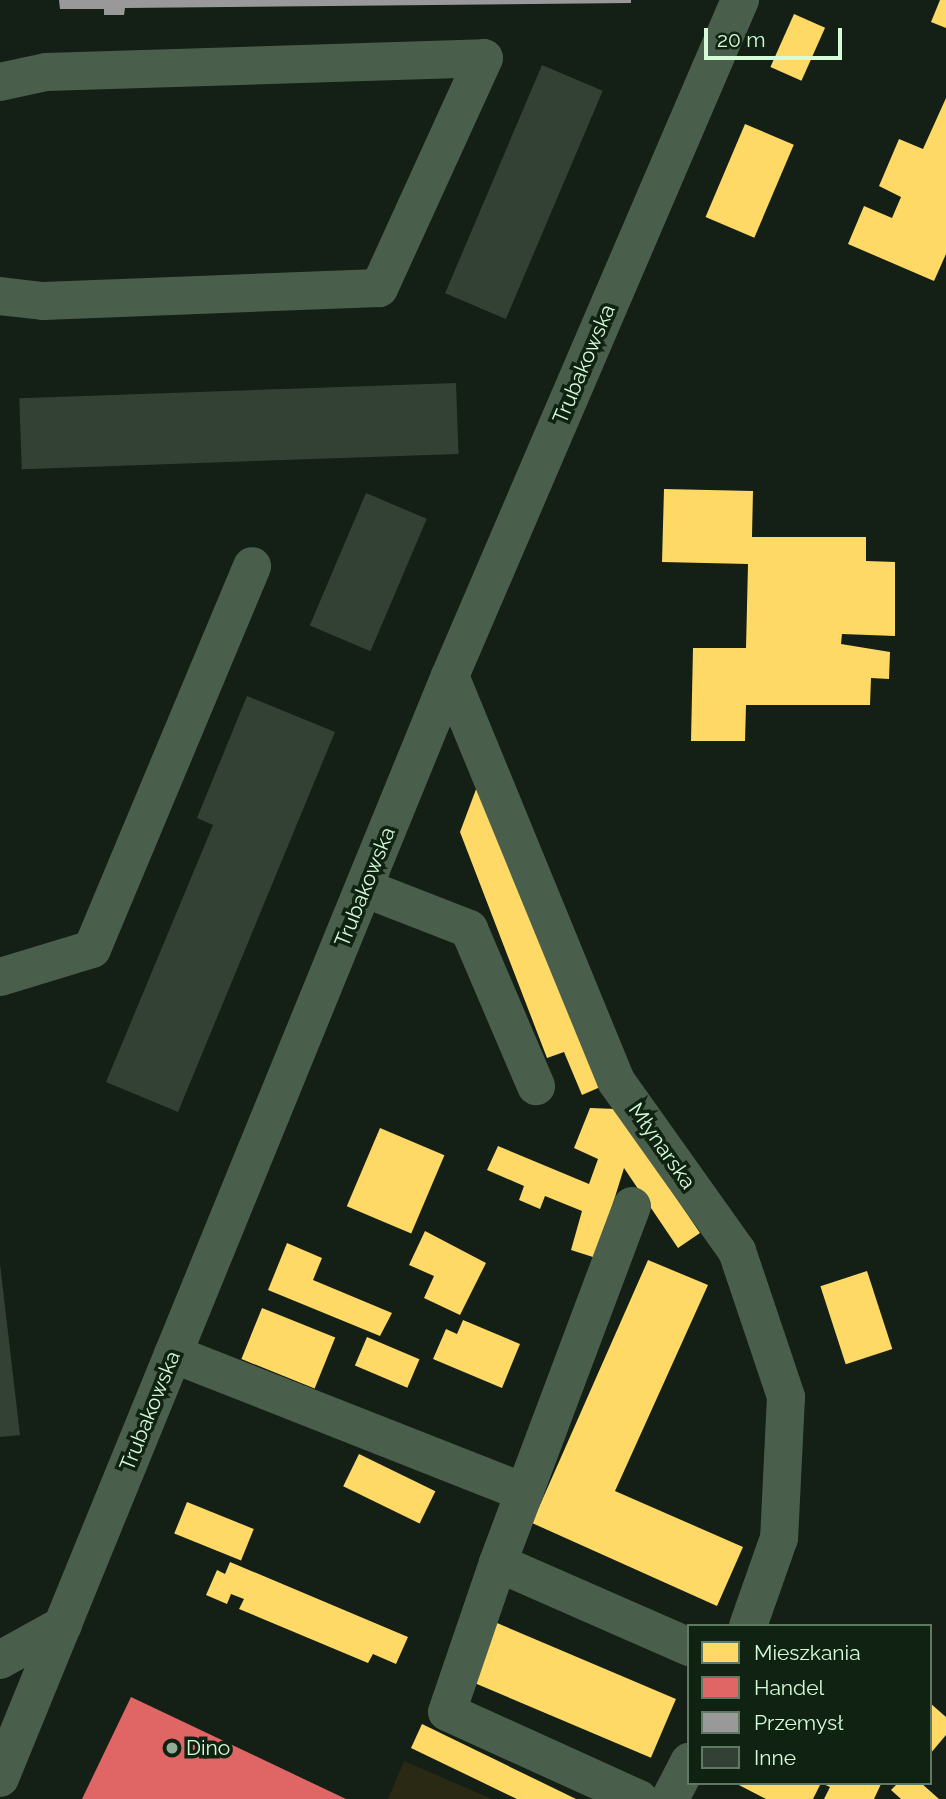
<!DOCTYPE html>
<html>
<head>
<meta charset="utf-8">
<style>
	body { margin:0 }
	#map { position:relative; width:946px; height:1799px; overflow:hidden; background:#141f16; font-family:Raleway,sans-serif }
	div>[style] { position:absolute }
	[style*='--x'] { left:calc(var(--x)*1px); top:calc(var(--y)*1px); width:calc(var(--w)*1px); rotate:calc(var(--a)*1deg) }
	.green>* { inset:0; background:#2a2914 }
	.homes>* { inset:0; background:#ffd966; transform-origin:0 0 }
	.shops>* { inset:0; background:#e06666 }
	.industry>* { inset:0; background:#999 }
	.building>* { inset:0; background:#324134; transform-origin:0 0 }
	.minor>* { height:38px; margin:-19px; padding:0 19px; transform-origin:19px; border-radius:19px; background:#4a5f4b }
	.dots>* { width:19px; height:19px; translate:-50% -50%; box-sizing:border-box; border:4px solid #102313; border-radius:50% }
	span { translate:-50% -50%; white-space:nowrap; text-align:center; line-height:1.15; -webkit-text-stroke:7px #102313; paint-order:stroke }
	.street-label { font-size:21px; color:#d6fbd9 }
	.poi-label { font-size:21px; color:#d6fbd9 }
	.left { translate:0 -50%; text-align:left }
	.legend { position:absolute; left:687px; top:1624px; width:245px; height:161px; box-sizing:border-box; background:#102313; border:2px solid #5f7962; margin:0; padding:9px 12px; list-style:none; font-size:21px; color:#d6fbd9 }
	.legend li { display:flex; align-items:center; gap:14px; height:35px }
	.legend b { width:35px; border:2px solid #5f7962 }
	.scale { position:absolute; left:704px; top:28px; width:138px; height:32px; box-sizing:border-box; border:4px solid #d6fbd9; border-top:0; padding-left:9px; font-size:21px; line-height:24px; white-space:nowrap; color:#d6fbd9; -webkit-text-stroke:5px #102313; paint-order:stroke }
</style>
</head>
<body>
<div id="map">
	<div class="green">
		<i style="clip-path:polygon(404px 1761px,492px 1799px,388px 1799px)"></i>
	</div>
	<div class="homes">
		<i style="clip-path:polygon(940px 0,946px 0,946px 28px,931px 22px)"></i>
		<i style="left:794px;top:14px;width:34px;height:58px;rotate:24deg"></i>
		<i style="clip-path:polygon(946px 98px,946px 254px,934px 281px,848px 244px,864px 206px,892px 218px,901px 197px,879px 186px,899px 139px,923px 149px)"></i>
		<i style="left:745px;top:124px;width:53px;height:101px;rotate:23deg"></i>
		<i style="clip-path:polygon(664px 489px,753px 491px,752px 537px,866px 537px,866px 561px,895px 562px,895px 636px,842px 634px,841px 644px,890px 652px,889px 679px,871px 678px,870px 705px,746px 705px,745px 741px,691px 741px,693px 648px,746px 648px,748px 564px,662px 562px)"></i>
		<i style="clip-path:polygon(478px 784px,605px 1085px,582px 1095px,564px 1052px,547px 1058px,460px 832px)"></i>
		<i style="clip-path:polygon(590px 1108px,616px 1109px,700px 1233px,678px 1248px,624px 1168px,596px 1258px,571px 1250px,582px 1211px,545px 1196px,540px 1209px,519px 1200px,524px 1186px,487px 1170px,498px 1146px,589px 1184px,598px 1159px,574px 1148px)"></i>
		<i style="left:380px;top:1128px;width:70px;height:85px;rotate:23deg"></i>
		<i style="clip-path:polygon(425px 1231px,486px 1263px,460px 1315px,424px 1298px,434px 1276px,409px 1265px)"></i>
		<i style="clip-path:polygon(287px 1243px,322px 1258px,313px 1280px,392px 1313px,380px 1336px,268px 1290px)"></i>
		<i style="clip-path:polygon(648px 1260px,708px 1285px,615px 1491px,743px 1547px,717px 1606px,532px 1523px)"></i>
		<i style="left:867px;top:1271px;width:82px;height:49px;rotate:72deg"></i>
		<i style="left:262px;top:1308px;width:79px;height:55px;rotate:22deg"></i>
		<i style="clip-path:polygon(463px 1320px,520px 1344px,502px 1388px,433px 1359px,446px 1329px,457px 1334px)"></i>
		<i style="left:367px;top:1337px;width:57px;height:31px;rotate:23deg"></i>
		<i style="left:359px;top:1454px;width:85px;height:36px;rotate:26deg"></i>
		<i style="left:187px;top:1502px;width:72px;height:34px;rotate:22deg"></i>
		<i style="clip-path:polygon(230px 1562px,408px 1637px,396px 1664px,373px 1654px,368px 1663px,239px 1609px,244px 1599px,231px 1594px,227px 1604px,206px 1595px,217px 1570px,225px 1574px)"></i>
		<i style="left:490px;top:1620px;width:202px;height:64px;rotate:23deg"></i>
		<i style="clip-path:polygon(930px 1703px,946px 1717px,946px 1735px,930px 1754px)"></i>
		<i style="clip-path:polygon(422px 1724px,576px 1799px,517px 1799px,411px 1748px)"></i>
		<i style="clip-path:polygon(735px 1783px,821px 1783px,813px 1799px,766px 1799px)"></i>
		<i style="clip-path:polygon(821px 1783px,879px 1783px,881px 1784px,874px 1799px,824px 1799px,830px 1787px)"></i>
		<i style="clip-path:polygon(898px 1783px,921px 1783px,939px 1799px,901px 1799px,891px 1790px)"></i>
	</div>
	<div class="shops">
		<i style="clip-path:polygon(131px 1697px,346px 1799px,82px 1799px)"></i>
	</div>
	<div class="industry">
		<i style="clip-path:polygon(59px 0,631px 0,631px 3px,125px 8px,124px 15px,104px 15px,104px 9px,60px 9px)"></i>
	</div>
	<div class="building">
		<i style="left:542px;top:65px;width:66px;height:248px;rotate:23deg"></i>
		<i style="left:456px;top:383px;width:71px;height:437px;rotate:88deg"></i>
		<i style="left:366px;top:493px;width:66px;height:144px;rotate:23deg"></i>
		<i style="clip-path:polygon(247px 696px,335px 732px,178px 1112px,106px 1082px,213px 825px,197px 818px)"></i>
		<i style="clip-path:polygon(0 1264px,20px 1435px,0 1437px)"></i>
	</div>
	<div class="minor">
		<i style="--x:0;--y:82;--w:47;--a:-12.3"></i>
		<i style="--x:46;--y:72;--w:438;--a:-1.8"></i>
		<i style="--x:484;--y:58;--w:253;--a:114.5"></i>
		<i style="--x:379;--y:288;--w:336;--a:177.8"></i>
		<i style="--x:43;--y:301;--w:43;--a:-173.4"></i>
		<i style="--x:450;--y:676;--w:438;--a:67.7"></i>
		<i style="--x:616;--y:1081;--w:209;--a:54.6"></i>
		<i style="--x:737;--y:1251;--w:154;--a:71.4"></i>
		<i style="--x:786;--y:1397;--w:141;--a:92.8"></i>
		<i style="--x:779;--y:1538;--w:93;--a:109.4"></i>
		<i style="--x:364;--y:888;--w:113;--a:21.3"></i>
		<i style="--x:469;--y:929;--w:171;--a:66.9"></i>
		<i style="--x:0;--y:977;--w:96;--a:-16.9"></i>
		<i style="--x:92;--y:949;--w:415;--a:-67.3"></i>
		<i style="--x:632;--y:1206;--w:381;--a:110.6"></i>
		<i style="--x:498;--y:1563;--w:209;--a:23.7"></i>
		<i style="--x:173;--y:1354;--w:378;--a:21.5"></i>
		<i style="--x:498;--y:1563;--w:157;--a:108.9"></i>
		<i style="--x:447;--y:1712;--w:211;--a:24.4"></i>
		<i style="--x:0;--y:1660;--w:72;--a:-29.1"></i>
		<i style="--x:0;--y:1778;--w:1190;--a:-67.79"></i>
		<i style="--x:450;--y:676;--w:736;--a:-66.78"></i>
		<i style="--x:670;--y:1799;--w:42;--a:-62.8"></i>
	</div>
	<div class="dots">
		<i style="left:172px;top:1748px;background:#92ae95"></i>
	</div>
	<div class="street-label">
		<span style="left:584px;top:364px;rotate:-67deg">Trubakowska</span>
		<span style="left:365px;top:887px;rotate:-68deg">Trubakowska</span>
		<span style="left:662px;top:1146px;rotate:55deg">Młynarska</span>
		<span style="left:150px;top:1411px;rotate:-68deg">Trubakowska</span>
	</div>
	<div class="poi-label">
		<span class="left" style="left:186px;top:1748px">Dino</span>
	</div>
	<ul class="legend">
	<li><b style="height:19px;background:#ffd966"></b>Mieszkania</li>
	<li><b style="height:19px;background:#e06666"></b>Handel</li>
	<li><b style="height:19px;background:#999"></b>Przemysł</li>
	<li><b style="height:19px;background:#324134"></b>Inne</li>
	</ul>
	<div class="scale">20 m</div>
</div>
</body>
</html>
